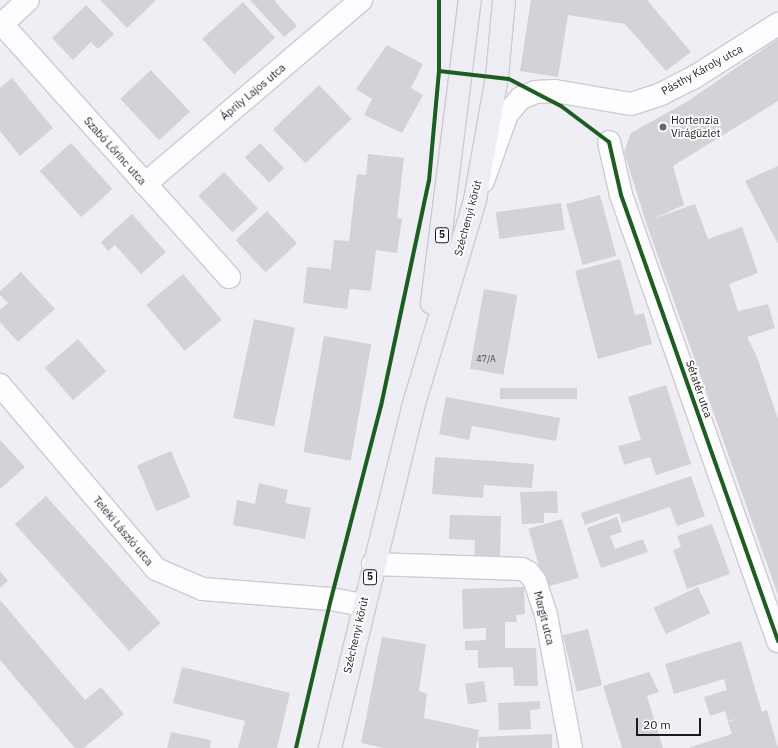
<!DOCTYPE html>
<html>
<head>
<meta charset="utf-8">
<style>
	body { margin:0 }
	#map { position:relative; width:778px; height:748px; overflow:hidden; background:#efeef5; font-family:"IBM Plex Sans",sans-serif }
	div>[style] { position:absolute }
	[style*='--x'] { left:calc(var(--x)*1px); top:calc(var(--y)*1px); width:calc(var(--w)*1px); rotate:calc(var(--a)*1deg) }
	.building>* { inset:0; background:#d3d2d8; transform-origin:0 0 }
	.roads { filter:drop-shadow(1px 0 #cdcbd1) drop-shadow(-1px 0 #cdcbd1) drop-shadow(0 1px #cdcbd1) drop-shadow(0 -1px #cdcbd1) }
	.street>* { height:22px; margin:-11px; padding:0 11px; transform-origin:11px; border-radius:11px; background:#fdfcfe }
	.primary>* { height:22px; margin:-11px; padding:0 11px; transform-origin:11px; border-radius:11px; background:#efedf4 }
	.cycleway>* { height:4px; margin:-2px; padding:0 2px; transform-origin:2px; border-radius:2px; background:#1b5e20 }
	.dots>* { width:11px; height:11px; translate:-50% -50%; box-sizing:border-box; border:2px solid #fff; border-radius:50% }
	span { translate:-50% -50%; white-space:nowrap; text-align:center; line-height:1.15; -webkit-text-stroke:3.5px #fff; paint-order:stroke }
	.number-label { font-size:9px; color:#4a4a4e }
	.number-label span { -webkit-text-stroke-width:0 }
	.shield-label span { padding:1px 3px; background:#fff; border:1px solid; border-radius:3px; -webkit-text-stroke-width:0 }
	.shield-label { font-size:10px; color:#1c1c20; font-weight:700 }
	.street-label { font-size:11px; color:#1c1c20 }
	.poi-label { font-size:11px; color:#1c1c20 }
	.left { translate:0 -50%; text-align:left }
	.scale { position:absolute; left:636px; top:718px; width:65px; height:18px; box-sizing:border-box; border:2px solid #1c1c20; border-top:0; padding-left:5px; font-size:12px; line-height:14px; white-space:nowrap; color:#1c1c20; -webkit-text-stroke:3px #fff; paint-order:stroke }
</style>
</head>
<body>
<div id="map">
	<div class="building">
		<i style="clip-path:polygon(100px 0,156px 0,127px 28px)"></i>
		<i style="clip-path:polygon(250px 0,274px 0,297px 26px,284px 37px)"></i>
		<i style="clip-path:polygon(531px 0,647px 0,691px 52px,666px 71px,625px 24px,568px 15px,558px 77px,520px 71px)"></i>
		<i style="left:243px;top:2px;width:48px;height:55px;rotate:48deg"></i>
		<i style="clip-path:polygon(86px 5px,114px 34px,98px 49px,91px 42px,73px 60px,52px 38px)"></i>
		<i style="clip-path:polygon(778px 39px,778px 101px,673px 166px,684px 205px,650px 220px,695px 204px,708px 239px,742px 227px,758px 273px,729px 284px,738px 311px,768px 304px,775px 328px,747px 337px,757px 357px,778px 419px,778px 595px,646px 222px,624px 152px,631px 133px,688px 101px)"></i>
		<i style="clip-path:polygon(387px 45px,423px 64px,411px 88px,423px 95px,402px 133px,364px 115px,372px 99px,356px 89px)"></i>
		<i style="left:151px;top:70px;width:57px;height:42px;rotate:47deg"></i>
		<i style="clip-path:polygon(12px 78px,53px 128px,20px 156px,0 131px,0 88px)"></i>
		<i style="left:319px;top:85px;width:47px;height:64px;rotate:46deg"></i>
		<i style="left:71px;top:143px;width:62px;height:42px;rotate:48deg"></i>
		<i style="left:260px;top:143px;width:35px;height:21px;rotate:46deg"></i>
		<i style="clip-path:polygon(368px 154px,404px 158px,397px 218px,402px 219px,397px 253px,376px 250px,371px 291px,350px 289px,347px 309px,303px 303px,307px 267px,331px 269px,334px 240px,349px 241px,357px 174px,366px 175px)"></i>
		<i style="clip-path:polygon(778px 166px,778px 244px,745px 181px)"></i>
		<i style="left:224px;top:172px;width:50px;height:35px;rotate:47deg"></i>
		<i style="left:600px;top:195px;width:63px;height:35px;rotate:75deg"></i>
		<i style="left:561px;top:203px;width:27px;height:66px;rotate:82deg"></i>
		<i style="left:267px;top:211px;width:44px;height:43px;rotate:47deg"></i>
		<i style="clip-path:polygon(132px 214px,166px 252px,141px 274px,115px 245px,108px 251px,101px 242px)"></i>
		<i style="clip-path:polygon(620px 259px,635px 315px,644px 313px,652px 344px,598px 359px,575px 271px)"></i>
		<i style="clip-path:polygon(21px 272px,55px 309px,18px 342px,0 322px,0 310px,8px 303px,0 295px,0 291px)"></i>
		<i style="left:183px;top:274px;width:60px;height:48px;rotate:50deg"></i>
		<i style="left:484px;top:289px;width:34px;height:81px;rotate:10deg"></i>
		<i style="left:254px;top:319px;width:42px;height:101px;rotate:12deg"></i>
		<i style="left:324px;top:336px;width:48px;height:118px;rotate:10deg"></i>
		<i style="left:78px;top:339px;width:43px;height:44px;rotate:49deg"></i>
		<i style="clip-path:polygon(666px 385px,691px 464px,656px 475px,650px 457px,624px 465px,618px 446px,641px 440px,628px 397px)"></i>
		<i style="left:500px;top:388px;width:77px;height:11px"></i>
		<i style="clip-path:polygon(446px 397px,560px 418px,556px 441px,472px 426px,469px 440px,439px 434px)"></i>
		<i style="clip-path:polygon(0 440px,25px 467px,0 489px)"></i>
		<i style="left:171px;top:451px;width:50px;height:37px;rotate:67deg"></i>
		<i style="clip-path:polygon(435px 457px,534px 464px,532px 488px,484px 485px,483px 498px,432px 494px)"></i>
		<i style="clip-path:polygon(691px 476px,705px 516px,677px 526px,670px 507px,622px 523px,619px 513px,585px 525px,581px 513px)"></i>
		<i style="clip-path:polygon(259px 483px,288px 490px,285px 503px,311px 508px,305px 539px,233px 525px,237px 500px,255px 504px)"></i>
		<i style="clip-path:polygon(557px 491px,558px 513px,544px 513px,544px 523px,522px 524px,520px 492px)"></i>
		<i style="left:46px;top:496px;width:171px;height:42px;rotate:48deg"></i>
		<i style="clip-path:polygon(450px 515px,501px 516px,500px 561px,474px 561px,475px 540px,449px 539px)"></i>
		<i style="clip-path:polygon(617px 517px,622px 532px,610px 536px,615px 549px,643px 539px,648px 552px,601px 568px,587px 528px)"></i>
		<i style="left:562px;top:519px;width:61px;height:35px;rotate:74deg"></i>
		<i style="clip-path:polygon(712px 524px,730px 574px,687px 589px,673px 550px,681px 547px,677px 536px)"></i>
		<i style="clip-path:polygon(0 571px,8px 581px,0 588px)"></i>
		<i style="clip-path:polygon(524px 587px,525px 614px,516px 615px,517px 622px,505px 622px,505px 648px,536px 648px,538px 686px,514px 686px,513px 667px,478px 668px,478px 650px,465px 650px,465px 641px,486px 640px,486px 628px,463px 629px,462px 589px)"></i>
		<i style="left:698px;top:587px;width:29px;height:49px;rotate:65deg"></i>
		<i style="clip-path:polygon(0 600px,85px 700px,101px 687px,124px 714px,84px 748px,75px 748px,0 660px)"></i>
		<i style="left:588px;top:629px;width:58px;height:26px;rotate:76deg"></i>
		<i style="clip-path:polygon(382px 637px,426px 644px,419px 691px,427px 694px,424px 718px,479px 730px,476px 748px,383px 748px,361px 743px)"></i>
		<i style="clip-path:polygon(741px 641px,762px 712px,767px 710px,778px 748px,688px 748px,732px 734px,728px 722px,741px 718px,728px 721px,725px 711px,710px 716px,704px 697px,727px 690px,724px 679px,674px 694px,665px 664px)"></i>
		<i style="clip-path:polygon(182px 667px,290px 693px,277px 748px,238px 748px,245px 721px,173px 703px)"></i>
		<i style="clip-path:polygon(649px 672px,659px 692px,647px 696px,663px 748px,622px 748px,603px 686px)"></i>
		<i style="left:484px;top:681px;width:21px;height:19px;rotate:82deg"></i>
		<i style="clip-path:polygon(540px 701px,540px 709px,530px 710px,531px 729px,499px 730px,498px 703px)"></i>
		<i style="clip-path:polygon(171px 732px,211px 740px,210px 748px,167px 748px)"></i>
		<i style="clip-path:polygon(552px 734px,552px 748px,479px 748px,478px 737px)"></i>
	</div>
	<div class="roads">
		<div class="street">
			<i style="--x:2;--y:24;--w:340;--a:48.1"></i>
			<i style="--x:0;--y:26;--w:38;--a:-43"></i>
			<i style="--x:609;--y:142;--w:54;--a:77.2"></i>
			<i style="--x:621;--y:195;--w:473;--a:70.6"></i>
			<i style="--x:483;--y:181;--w:71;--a:-70.3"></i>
			<i style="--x:507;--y:114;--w:21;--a:-49"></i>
			<i style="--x:521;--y:98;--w:16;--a:-22"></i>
			<i style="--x:536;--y:92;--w:19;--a:-3"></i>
			<i style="--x:555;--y:91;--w:77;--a:9.7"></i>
			<i style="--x:631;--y:104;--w:32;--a:-18"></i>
			<i style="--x:661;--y:94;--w:36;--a:-27"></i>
			<i style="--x:693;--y:78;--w:101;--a:-32.4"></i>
			<i style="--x:145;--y:184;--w:284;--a:-40.4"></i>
			<i style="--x:0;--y:385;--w:241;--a:49.7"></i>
			<i style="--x:156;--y:569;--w:51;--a:23.1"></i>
			<i style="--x:203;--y:589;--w:128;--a:4.5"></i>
			<i style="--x:331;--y:599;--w:33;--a:11"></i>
			<i style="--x:373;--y:564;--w:149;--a:1.9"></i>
			<i style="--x:522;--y:569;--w:8;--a:30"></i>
			<i style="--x:529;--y:573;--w:10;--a:53"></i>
			<i style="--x:535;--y:581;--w:36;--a:72"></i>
			<i style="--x:546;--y:615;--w:135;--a:79.4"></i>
		</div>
		<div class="primary">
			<i style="--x:432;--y:303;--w:305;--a:-82.9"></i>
			<i style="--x:330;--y:748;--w:351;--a:-76.3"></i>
			<i style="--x:413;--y:407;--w:216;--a:-73.3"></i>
			<i style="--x:475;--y:200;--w:125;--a:-79.9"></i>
			<i style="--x:497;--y:77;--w:77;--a:-84.8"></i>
		</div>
	</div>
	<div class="cycleway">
		<i style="--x:439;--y:71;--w:70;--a:6.5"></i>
		<i style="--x:509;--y:79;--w:59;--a:27.4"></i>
		<i style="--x:561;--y:106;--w:60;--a:36.9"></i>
		<i style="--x:609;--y:142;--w:54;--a:77.2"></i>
		<i style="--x:621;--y:195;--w:473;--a:70.6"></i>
		<i style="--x:296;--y:748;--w:153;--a:-76.8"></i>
		<i style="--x:331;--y:599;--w:199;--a:-75.5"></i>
		<i style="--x:381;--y:406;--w:230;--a:-78"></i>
		<i style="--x:429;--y:181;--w:110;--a:-84.8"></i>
		<i style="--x:439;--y:71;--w:71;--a:-90"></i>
	</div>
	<div class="dots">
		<i style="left:663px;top:127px;background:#66666b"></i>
	</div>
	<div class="number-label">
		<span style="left:486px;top:359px">47/A</span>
	</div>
	<div class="shield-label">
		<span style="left:442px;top:235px">5</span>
		<span style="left:370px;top:577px">5</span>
	</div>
	<div class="street-label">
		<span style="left:702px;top:70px;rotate:-29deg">Pásthy Károly utca</span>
		<span style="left:253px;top:92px;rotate:-40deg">Áprily Lajos utca</span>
		<span style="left:115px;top:151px;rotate:48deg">Szabó Lőrinc utca</span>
		<span style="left:468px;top:218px;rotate:-75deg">Széchenyi körút</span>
		<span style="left:699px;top:389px;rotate:71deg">Sétatér utca</span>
		<span style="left:123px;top:531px;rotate:50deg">Teleki László utca</span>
		<span style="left:544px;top:618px;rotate:76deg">Margit utca</span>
		<span style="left:356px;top:635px;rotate:-77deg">Széchenyi körút</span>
	</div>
	<div class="poi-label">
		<span class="left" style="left:671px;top:127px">Hortenzia<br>Virágüzlet</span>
	</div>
	<div class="scale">20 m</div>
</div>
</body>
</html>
